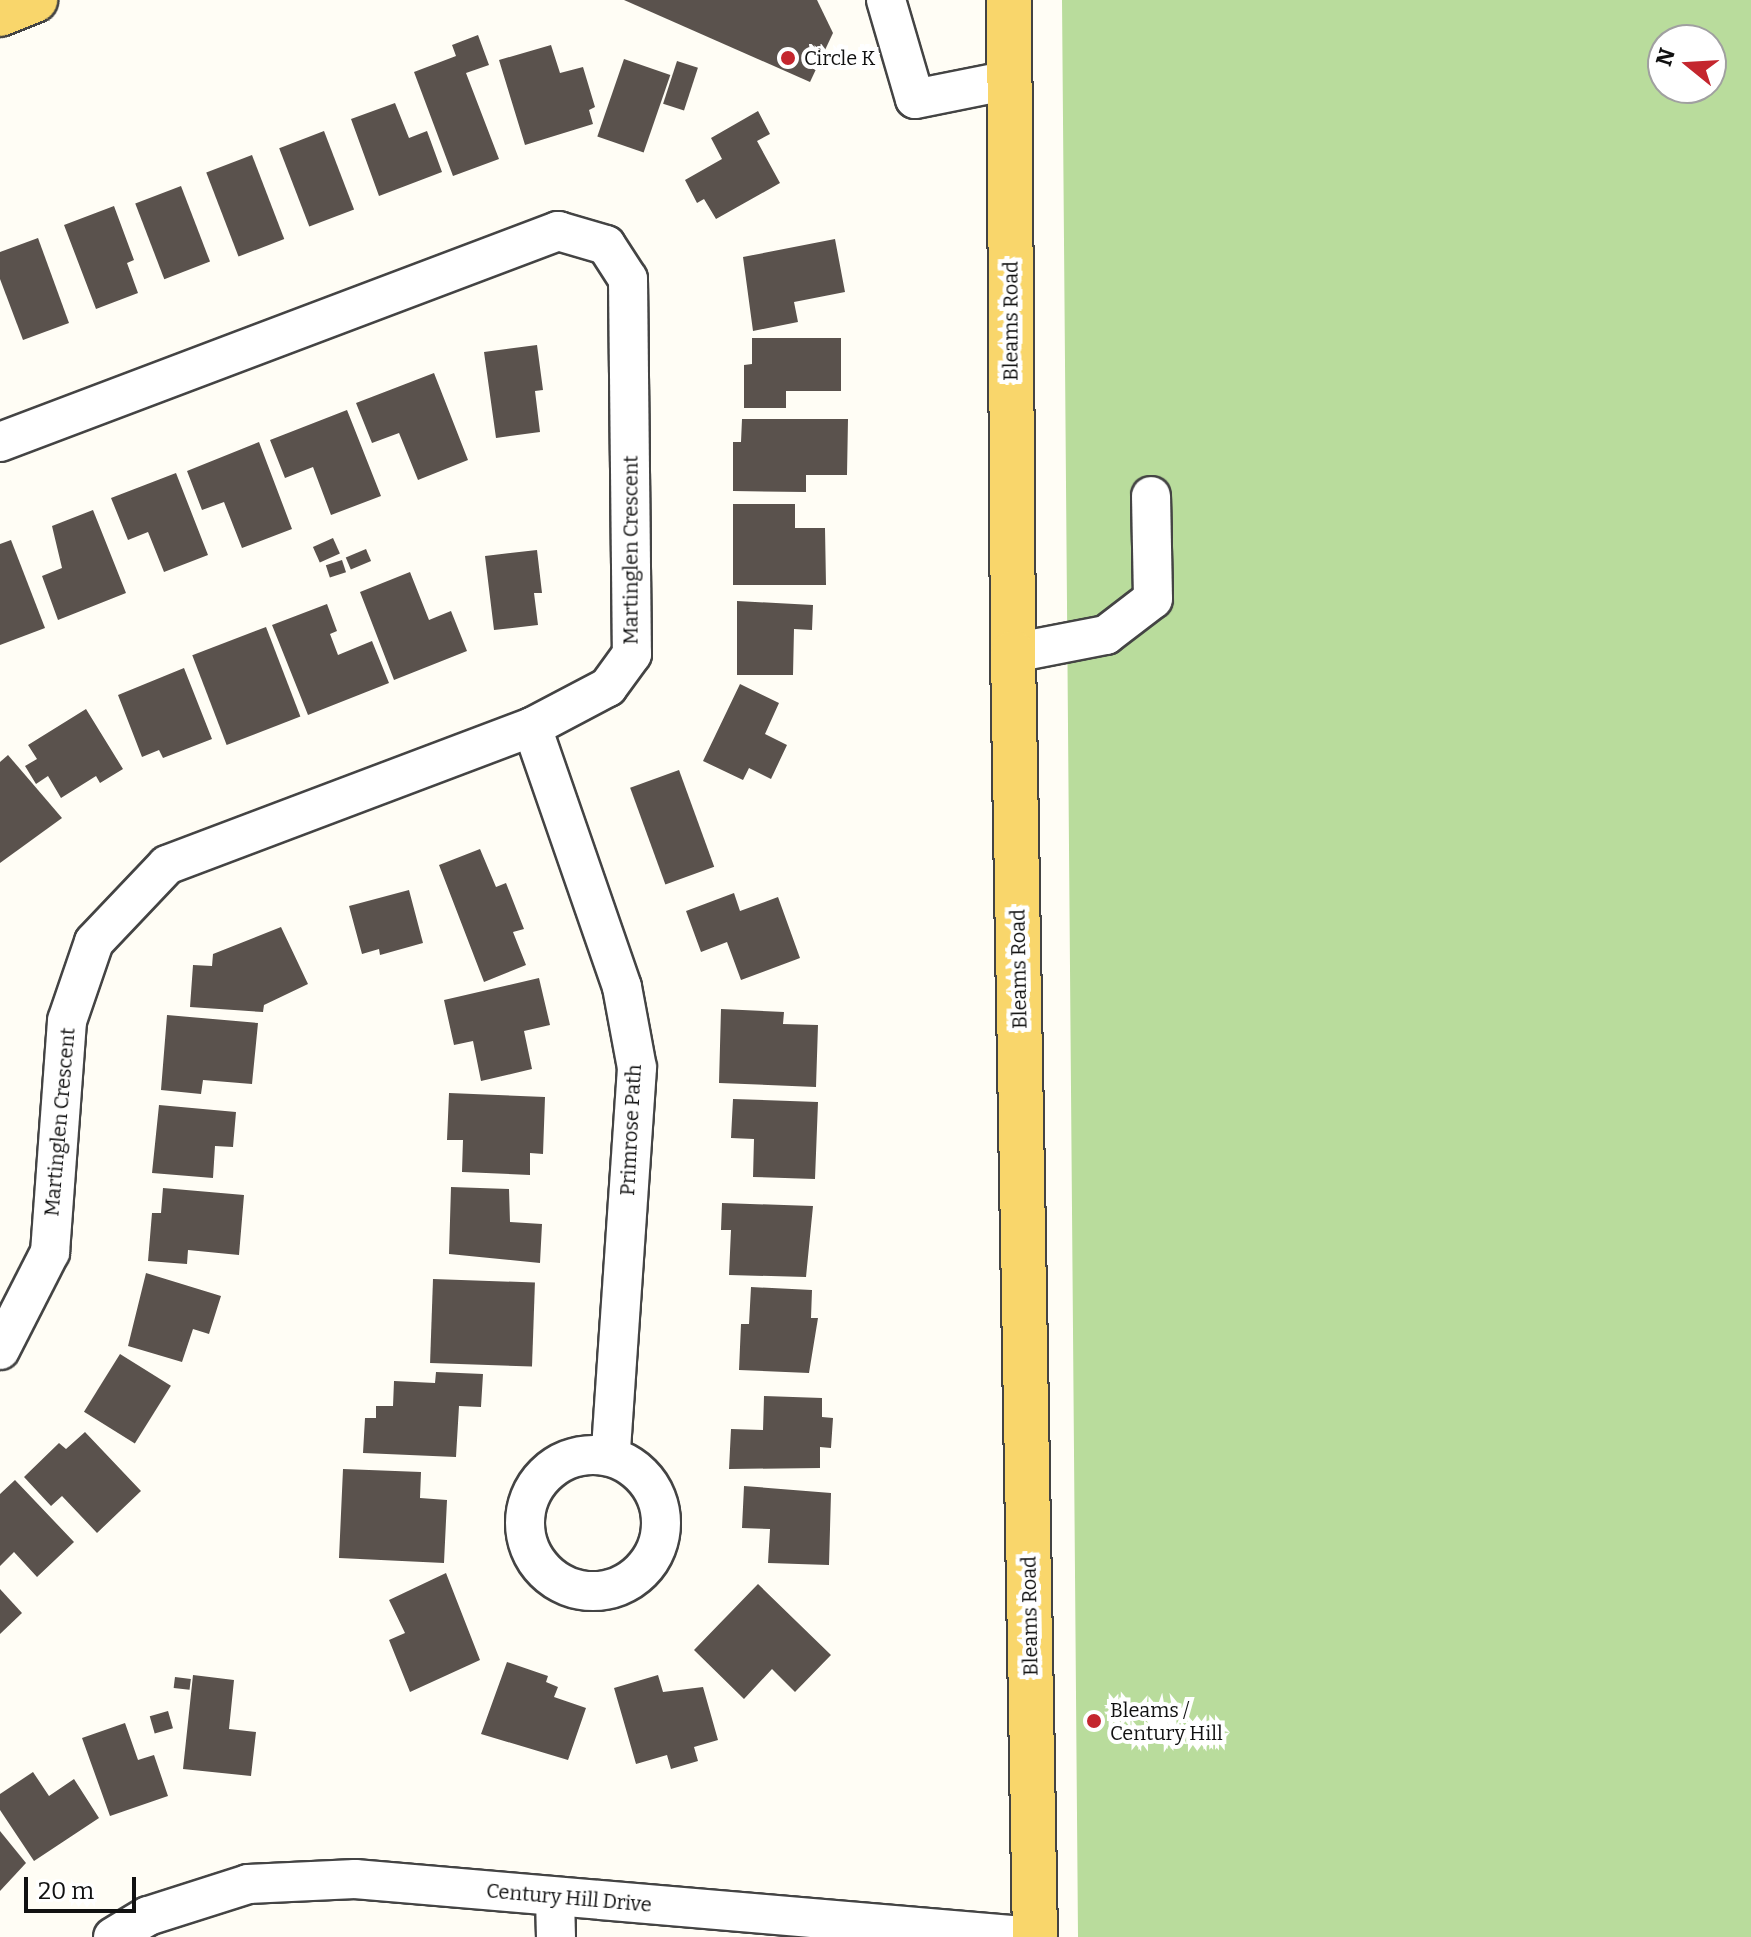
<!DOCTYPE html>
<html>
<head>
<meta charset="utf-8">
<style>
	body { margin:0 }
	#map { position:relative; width:1751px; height:1937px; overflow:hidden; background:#fffdf5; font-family:Bitter,serif }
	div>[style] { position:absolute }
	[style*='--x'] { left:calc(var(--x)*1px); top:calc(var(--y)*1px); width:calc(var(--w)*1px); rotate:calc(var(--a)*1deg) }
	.forest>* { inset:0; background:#b9dc9c }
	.building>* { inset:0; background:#5a524d; transform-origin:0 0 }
	.roads { filter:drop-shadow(2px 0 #444) drop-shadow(-2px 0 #444) drop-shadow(0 2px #444) drop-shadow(0 -2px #444) }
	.minor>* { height:38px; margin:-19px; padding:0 19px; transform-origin:19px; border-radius:19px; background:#fff }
	.minor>.ring { margin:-19px; padding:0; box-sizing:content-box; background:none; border:38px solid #fff; border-radius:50% }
	.major>* { height:44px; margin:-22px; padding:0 22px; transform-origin:22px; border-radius:22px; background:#f9d66b }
	.dots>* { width:22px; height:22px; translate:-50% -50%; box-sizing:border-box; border:4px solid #fff; border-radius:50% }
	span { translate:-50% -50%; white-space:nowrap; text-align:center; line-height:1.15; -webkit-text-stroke:8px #fff; paint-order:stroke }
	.poi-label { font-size:20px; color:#111 }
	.left { translate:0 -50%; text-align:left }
	.street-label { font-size:20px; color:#111 }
	.north { position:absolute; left:1647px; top:24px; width:80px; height:80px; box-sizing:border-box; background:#fff; border:2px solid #a0a0a0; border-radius:50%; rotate:288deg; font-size:22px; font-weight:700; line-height:32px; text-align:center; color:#111 }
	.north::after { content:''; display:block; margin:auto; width:28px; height:36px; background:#c4262e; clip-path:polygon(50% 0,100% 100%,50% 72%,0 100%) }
	.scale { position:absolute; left:24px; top:1877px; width:112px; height:36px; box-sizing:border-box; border:4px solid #111; border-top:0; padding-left:10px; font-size:24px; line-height:28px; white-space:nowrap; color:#111; -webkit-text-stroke:6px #fff; paint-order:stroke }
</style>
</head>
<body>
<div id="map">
	<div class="forest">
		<i style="clip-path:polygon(evenodd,1062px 0,1751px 0,1751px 1937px,1078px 1937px,1062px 0,1663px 40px,1711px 40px,1711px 88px,1663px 88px,1663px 40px)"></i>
	</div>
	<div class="building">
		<i style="clip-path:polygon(624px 0,817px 0,833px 33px,810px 82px)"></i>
		<i style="clip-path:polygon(478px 35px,489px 65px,466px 73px,499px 159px,453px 176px,414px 72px,456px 56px,452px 45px)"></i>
		<i style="clip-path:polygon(551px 45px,560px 73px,583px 67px,595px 107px,589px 110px,593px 124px,525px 145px,499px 60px)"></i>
		<i style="left:624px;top:59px;width:49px;height:82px;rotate:19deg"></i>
		<i style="left:677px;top:61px;width:22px;height:45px;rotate:18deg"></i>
		<i style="clip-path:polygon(395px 103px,409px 138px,427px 131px,442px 172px,379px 196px,351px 119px)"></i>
		<i style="clip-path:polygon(758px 111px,770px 134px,757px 141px,780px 183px,716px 219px,704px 199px,697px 203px,685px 180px,722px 159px,711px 138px)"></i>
		<i style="left:324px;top:131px;width:84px;height:48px;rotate:69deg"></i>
		<i style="left:252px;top:155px;width:90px;height:49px;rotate:69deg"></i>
		<i style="left:181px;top:186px;width:81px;height:49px;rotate:69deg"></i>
		<i style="clip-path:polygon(114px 206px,134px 260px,127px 263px,138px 293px,96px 309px,64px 225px)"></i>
		<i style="clip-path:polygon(38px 238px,69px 323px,23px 340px,0 279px,0 252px)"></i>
		<i style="clip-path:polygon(835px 239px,845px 292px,794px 302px,798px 322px,753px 331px,743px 257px)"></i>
		<i style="clip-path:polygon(752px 338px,841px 338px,841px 391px,786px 391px,786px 408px,744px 408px,744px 365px,752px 364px)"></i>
		<i style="clip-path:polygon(537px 345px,543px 390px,535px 391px,540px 432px,496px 438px,484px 352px)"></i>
		<i style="clip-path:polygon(434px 373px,468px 460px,418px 480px,399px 433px,372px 443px,356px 403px)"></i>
		<i style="clip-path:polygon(347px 410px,381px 496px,331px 515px,313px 467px,285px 478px,270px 440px)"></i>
		<i style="clip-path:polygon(742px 419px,848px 419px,847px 475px,806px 475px,806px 492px,733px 491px,733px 442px,741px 442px)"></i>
		<i style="clip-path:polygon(259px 442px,292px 529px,242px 548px,224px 502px,202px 510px,187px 471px)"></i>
		<i style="clip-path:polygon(176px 473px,208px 555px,164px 572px,148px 532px,128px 540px,111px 498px)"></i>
		<i style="clip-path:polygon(733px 504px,795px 504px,795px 528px,825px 528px,826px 585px,733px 585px)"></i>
		<i style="clip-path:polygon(93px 510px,126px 593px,58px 620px,42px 576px,62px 568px,52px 526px)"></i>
		<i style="left:333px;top:538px;width:17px;height:22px;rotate:66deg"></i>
		<i style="clip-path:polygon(11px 540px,45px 628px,0 645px,0 544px)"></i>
		<i style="left:366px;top:549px;width:13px;height:22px;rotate:67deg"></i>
		<i style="clip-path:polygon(537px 550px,542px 593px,534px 593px,538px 625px,494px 630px,485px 556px)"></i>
		<i style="left:342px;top:560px;width:13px;height:17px;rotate:72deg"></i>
		<i style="clip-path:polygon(410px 572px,429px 620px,451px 611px,467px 651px,394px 680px,360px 592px)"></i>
		<i style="clip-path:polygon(737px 601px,813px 605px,812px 630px,794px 629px,793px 675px,737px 675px)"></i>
		<i style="clip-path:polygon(327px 604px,337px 631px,330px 634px,338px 655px,372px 641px,389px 683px,308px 715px,272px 625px)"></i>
		<i style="left:266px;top:627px;width:96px;height:79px;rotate:69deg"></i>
		<i style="clip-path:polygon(184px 668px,212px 739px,163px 758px,159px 750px,142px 757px,118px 695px)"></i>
		<i style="clip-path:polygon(740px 684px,779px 703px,765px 734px,787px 745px,771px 779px,749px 768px,743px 780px,703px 761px)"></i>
		<i style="clip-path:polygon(86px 709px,123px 769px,100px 783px,96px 776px,61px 798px,48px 776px,36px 784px,25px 766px,37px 759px,28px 745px)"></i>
		<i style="clip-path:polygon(8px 755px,62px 818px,0 863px,0 762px)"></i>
		<i style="left:679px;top:770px;width:103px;height:52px;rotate:70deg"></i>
		<i style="clip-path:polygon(480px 849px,496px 887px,506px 883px,524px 929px,513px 932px,526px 965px,484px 982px,439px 865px)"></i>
		<i style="clip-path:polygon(409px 890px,423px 943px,380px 955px,379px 949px,362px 954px,349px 906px)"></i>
		<i style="clip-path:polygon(734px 893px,740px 911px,778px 897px,800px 958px,741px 980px,727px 942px,701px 952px,686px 911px)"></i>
		<i style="clip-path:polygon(281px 927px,308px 984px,264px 1005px,263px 1012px,190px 1007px,193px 965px,212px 966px,213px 954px)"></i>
		<i style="clip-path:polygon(539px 978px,550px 1025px,524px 1031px,532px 1069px,481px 1081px,473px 1041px,454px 1045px,444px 1000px)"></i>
		<i style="clip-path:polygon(721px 1009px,784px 1012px,783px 1024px,818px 1025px,816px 1087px,719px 1083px)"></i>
		<i style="clip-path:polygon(167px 1015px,258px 1023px,252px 1084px,203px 1080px,201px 1094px,161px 1090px)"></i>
		<i style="clip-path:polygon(449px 1093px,545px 1097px,543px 1154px,530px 1153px,530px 1175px,462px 1172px,463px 1140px,447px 1140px)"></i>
		<i style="clip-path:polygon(733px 1099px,818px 1102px,815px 1179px,753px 1177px,754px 1139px,731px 1138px)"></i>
		<i style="clip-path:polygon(159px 1105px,236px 1112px,233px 1147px,215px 1146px,213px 1178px,152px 1173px)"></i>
		<i style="clip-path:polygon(451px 1187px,509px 1189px,510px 1222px,542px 1224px,540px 1263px,449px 1254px)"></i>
		<i style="clip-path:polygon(163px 1188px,244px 1195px,239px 1255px,188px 1250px,187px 1264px,148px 1261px,152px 1213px,161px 1213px)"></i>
		<i style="clip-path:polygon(722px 1203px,813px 1206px,806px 1277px,729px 1275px,731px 1230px,721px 1230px)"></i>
		<i style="clip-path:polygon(146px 1273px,221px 1296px,209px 1334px,193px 1329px,182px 1362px,128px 1346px)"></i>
		<i style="left:433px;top:1279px;width:102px;height:84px;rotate:2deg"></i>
		<i style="clip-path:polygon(751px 1287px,812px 1290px,811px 1318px,818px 1318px,809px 1373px,739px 1370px,741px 1324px,749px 1324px)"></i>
		<i style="left:120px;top:1354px;width:60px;height:68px;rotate:32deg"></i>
		<i style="clip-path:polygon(436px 1372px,483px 1374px,481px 1407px,459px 1406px,456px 1457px,363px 1453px,365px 1418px,376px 1418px,376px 1406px,393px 1406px,394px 1381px,435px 1383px)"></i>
		<i style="clip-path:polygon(764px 1396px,822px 1398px,822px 1417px,833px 1418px,831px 1448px,820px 1447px,820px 1468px,729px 1469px,731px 1429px,763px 1430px)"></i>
		<i style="clip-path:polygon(85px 1432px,141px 1491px,97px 1533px,62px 1496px,51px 1506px,24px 1477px,59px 1443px,66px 1449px)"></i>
		<i style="clip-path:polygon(343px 1469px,421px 1472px,420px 1498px,447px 1500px,444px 1563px,339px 1558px)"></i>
		<i style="clip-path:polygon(15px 1480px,74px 1542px,37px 1577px,14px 1552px,0 1566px,0 1494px)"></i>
		<i style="clip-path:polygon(744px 1486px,831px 1493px,829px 1565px,768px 1563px,770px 1529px,742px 1528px)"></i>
		<i style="clip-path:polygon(446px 1573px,480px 1660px,410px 1692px,389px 1640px,405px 1633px,389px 1600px)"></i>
		<i style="clip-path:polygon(758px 1584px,831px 1655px,795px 1692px,772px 1669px,744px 1699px,694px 1650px)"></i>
		<i style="clip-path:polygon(0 1589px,22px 1613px,0 1634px)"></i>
		<i style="clip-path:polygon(507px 1662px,548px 1676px,546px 1682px,558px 1687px,554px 1697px,586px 1708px,568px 1760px,481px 1734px)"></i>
		<i style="clip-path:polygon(193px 1675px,234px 1680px,229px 1729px,256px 1732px,251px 1776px,183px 1769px)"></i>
		<i style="clip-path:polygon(658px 1675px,663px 1692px,703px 1687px,718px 1740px,694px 1747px,698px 1761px,671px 1769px,667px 1755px,636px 1764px,614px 1688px)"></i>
		<i style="left:175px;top:1677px;width:16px;height:11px;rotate:7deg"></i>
		<i style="left:168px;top:1711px;width:18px;height:19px;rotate:74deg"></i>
		<i style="clip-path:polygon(125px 1723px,138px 1760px,154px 1755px,168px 1796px,110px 1816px,82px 1738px)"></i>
		<i style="clip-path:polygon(33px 1772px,49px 1796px,74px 1779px,99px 1818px,34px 1861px,0 1810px,0 1794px)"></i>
		<i style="clip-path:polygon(0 1831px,26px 1863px,0 1891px)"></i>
	</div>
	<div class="roads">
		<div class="minor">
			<i style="--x:886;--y:0;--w:103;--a:73.7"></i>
			<i style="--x:915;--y:99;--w:96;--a:-11.4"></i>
			<i style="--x:0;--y:442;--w:597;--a:-20.71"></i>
			<i style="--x:558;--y:231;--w:50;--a:16.3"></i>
			<i style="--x:606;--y:245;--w:40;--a:57.1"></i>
			<i style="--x:628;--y:279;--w:375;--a:89.4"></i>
			<i style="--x:632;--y:654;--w:41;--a:126"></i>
			<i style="--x:608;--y:687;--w:86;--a:152.2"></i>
			<i style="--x:532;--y:727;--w:390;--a:159.3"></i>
			<i style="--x:167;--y:865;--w:106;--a:133.5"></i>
			<i style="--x:94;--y:942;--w:83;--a:108.9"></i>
			<i style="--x:67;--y:1021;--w:232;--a:94.2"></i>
			<i style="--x:50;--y:1252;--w:110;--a:117"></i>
			<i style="--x:1013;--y:653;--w:95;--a:-11"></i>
			<i style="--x:1106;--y:635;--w:59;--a:-37.5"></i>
			<i style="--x:1153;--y:599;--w:103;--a:-91.1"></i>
			<i style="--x:532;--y:727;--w:275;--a:70.9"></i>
			<i style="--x:622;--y:987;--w:82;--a:79.5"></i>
			<i style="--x:637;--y:1068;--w:387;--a:93.9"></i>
			<i class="ring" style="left:525px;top:1455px;width:98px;height:98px"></i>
			<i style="--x:555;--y:1897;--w:40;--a:88.6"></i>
			<i style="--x:113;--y:1937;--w:41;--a:-31"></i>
			<i style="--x:148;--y:1916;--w:105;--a:-17.7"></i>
			<i style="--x:248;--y:1884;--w:107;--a:-2.7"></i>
			<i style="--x:355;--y:1879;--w:682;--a:4.88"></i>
		</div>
		<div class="major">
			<i style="--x:1009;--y:0;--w:653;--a:89.65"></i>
			<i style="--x:1013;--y:653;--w:1284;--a:89.02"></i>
			<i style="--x:0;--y:14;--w:38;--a:-22"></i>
		</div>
	</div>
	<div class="dots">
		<i style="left:788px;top:58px;background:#c4262e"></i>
		<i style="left:1094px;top:1721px;background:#c4262e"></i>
	</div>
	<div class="poi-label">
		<span class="left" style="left:804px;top:58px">Circle K</span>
		<span class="left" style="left:1110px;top:1722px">Bleams /<br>Century Hill</span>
	</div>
	<div class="street-label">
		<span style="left:1011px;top:321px;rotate:-90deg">Bleams Road</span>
		<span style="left:631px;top:550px;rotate:-90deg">Martinglen Crescent</span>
		<span style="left:1019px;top:969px;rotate:-91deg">Bleams Road</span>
		<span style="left:60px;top:1122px;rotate:-85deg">Martinglen Crescent</span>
		<span style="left:631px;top:1130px;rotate:-87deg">Primrose Path</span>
		<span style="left:1030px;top:1616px;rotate:-91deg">Bleams Road</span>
		<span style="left:569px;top:1898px;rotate:5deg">Century Hill Drive</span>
	</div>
	<div class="north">N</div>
	<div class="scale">20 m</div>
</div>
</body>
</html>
